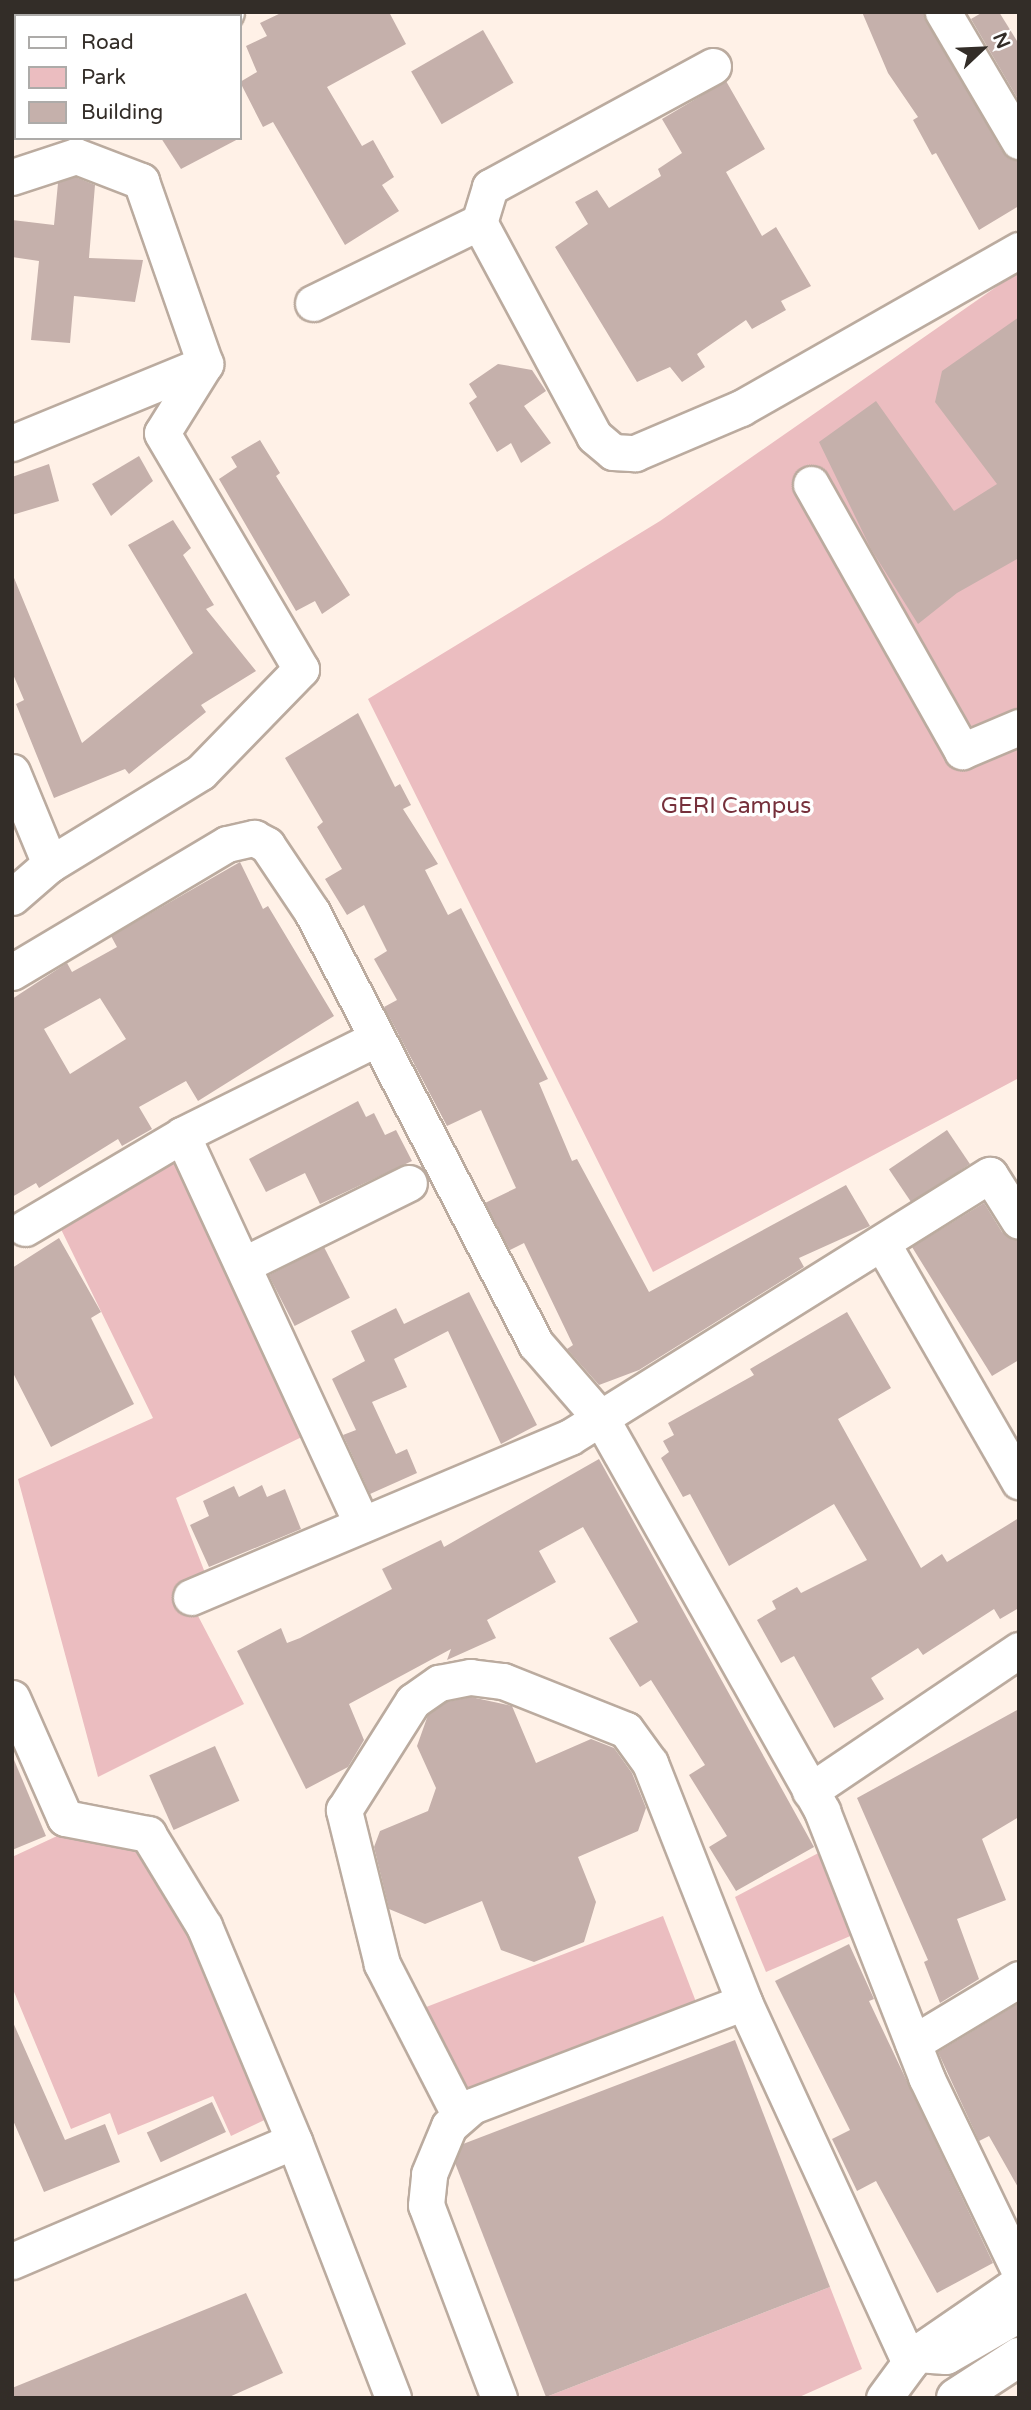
<!DOCTYPE html>
<html>
<head>
<meta charset="utf-8">
<style>
	body { margin:0 }
	#map { position:relative; width:1031px; height:2410px; overflow:hidden; background:#fff1e7; font-family:"Varela Round",sans-serif }
	div>[style] { position:absolute }
	[style*='--x'] { left:calc(var(--x)*1px); top:calc(var(--y)*1px); width:calc(var(--w)*1px); rotate:calc(var(--a)*1deg) }
	.green>* { inset:0; background:#ebbdc0; transform-origin:0 0 }
	.building>* { inset:0; background:#c5b0ab; transform-origin:0 0 }
	.roads { filter:drop-shadow(2px 0 #bbab9f) drop-shadow(-2px 0 #bbab9f) drop-shadow(0 2px #bbab9f) drop-shadow(0 -2px #bbab9f) }
	.minor>* { height:35px; margin:-17.5px; padding:0 17.5px; transform-origin:17.5px; border-radius:17.5px; background:#fff }
	.major>* { height:38px; margin:-19px; padding:0 19px; transform-origin:19px; border-radius:19px; background:#fff }
	span { translate:-50% -50%; white-space:nowrap; text-align:center; line-height:1.15; -webkit-text-stroke:7px #fff; paint-order:stroke }
	.park-label { font-size:23px; color:#76303b }
	.frame { position:absolute; inset:0; border:14px solid #332d28; pointer-events:none }
	.legend { position:absolute; left:14px; top:14px; width:228px; height:126px; box-sizing:border-box; background:#fff; border:2px solid #adaba9; margin:0; padding:9px 12px; list-style:none; font-size:21px; color:#332d28 }
	.legend li { display:flex; align-items:center; gap:14px; height:35px }
	.legend b { width:35px; border:2px solid #adaba9 }
	.north { position:absolute; left:947px; top:14px; width:70px; height:70px; -webkit-text-stroke:5px #fff; paint-order:stroke; rotate:67deg; font-size:19px; font-weight:700; line-height:28px; text-align:center; color:#332d28 }
	.north::after { content:''; display:block; margin:auto; width:24px; height:32px; background:#332d28; clip-path:polygon(50% 0,100% 100%,50% 72%,0 100%) }
</style>
</head>
<body>
<div id="map">
	<div class="green">
		<i style="clip-path:polygon(1019px 271px,1019px 1078px,653px 1272px,368px 699px,660px 521px)"></i>
		<i style="clip-path:polygon(178px 1151px,310px 1433px,176px 1498px,207px 1578px,185px 1591px,244px 1704px,98px 1777px,18px 1479px,153px 1418px,57px 1221px)"></i>
		<i style="clip-path:polygon(70px 1830px,143px 1838px,277px 2114px,231px 2136px,213px 2096px,118px 2135px,110px 2113px,71px 2129px,12px 1987px,12px 1857px)"></i>
		<i style="clip-path:polygon(826px 1849px,855px 1934px,766px 1972px,735px 1897px)"></i>
		<i style="left:663px;top:1916px;width:100px;height:255px;rotate:69deg"></i>
		<i style="clip-path:polygon(830px 2287px,862px 2369px,797px 2398px,546px 2397px)"></i>
	</div>
	<div class="building">
		<i style="clip-path:polygon(283px 12px,389px 12px,406px 44px,327px 87px,362px 146px,373px 140px,394px 177px,382px 185px,399px 211px,345px 245px,273px 122px,263px 127px,240px 82px,257px 72px,246px 46px,267px 36px,260px 23px)"></i>
		<i style="clip-path:polygon(862px 12px,923px 12px,1002px 151px,1019px 161px,1019px 206px,979px 230px,936px 153px,932px 155px,913px 120px,918px 117px,888px 73px)"></i>
		<i style="clip-path:polygon(983px 12px,999px 12px,1019px 44px,1019px 101px,971px 19px)"></i>
		<i style="left:483px;top:30px;width:61px;height:83px;rotate:60deg"></i>
		<i style="clip-path:polygon(726px 81px,765px 149px,726px 172px,762px 236px,776px 227px,811px 286px,781px 301px,786px 310px,752px 329px,746px 320px,697px 354px,705px 367px,682px 382px,670px 367px,637px 382px,555px 247px,588px 224px,575px 202px,597px 190px,609px 208px,661px 176px,658px 169px,682px 153px,662px 119px)"></i>
		<i style="clip-path:polygon(161px 138px,240px 138px,181px 169px)"></i>
		<i style="clip-path:polygon(75px 177px,95px 185px,89px 258px,143px 260px,135px 302px,74px 296px,70px 343px,31px 340px,39px 261px,12px 257px,12px 220px,54px 225px,58px 183px)"></i>
		<i style="clip-path:polygon(1019px 317px,1019px 558px,957px 593px,918px 624px,871px 549px,819px 442px,876px 401px,954px 511px,997px 484px,935px 402px,942px 371px)"></i>
		<i style="clip-path:polygon(498px 364px,532px 370px,546px 391px,524px 406px,551px 443px,521px 463px,511px 443px,497px 452px,469px 403px,477px 397px,469px 384px)"></i>
		<i style="clip-path:polygon(260px 440px,280px 473px,276px 476px,350px 595px,322px 614px,315px 601px,296px 611px,219px 479px,237px 467px,231px 457px)"></i>
		<i style="clip-path:polygon(139px 456px,153px 481px,111px 516px,92px 484px)"></i>
		<i style="clip-path:polygon(49px 464px,59px 501px,12px 515px,12px 477px)"></i>
		<i style="clip-path:polygon(173px 520px,191px 548px,183px 555px,214px 605px,206px 609px,256px 671px,201px 705px,206px 712px,129px 774px,125px 769px,54px 798px,16px 704px,24px 700px,12px 672px,12px 573px,82px 743px,193px 653px,128px 545px)"></i>
		<i style="clip-path:polygon(358px 713px,395px 787px,400px 784px,411px 805px,403px 809px,438px 864px,425px 870px,448px 915px,461px 908px,548px 1079px,539px 1083px,572px 1161px,577px 1159px,649px 1292px,846px 1185px,870px 1226px,799px 1258px,804px 1267px,639px 1370px,599px 1385px,567px 1349px,573px 1345px,524px 1243px,510px 1250px,485px 1203px,516px 1188px,481px 1110px,447px 1126px,384px 1007px,397px 1000px,374px 959px,387px 951px,364px 905px,347px 915px,325px 879px,342px 869px,317px 827px,323px 822px,285px 758px)"></i>
		<i style="clip-path:polygon(evenodd,240px 862px,263px 909px,268px 906px,334px 1016px,198px 1101px,186px 1081px,139px 1107px,152px 1129px,122px 1146px,118px 1139px,39px 1188px,36px 1183px,12px 1197px,12px 999px,67px 963px,72px 972px,117px 947px,111px 936px,240px 862px,100px 998px,126px 1039px,70px 1074px,44px 1029px,100px 998px)"></i>
		<i style="clip-path:polygon(358px 1101px,366px 1117px,374px 1113px,385px 1135px,396px 1130px,412px 1161px,320px 1204px,305px 1173px,266px 1192px,249px 1159px)"></i>
		<i style="left:947px;top:1130px;width:41px;height:70px;rotate:56deg"></i>
		<i style="clip-path:polygon(984px 1203px,1002px 1232px,1019px 1241px,1019px 1360px,992px 1376px,912px 1247px)"></i>
		<i style="clip-path:polygon(59px 1238px,101px 1312px,91px 1318px,134px 1404px,51px 1447px,12px 1371px,12px 1268px)"></i>
		<i style="left:324px;top:1247px;width:57px;height:62px;rotate:63deg"></i>
		<i style="clip-path:polygon(469px 1292px,537px 1425px,501px 1444px,448px 1331px,394px 1359px,407px 1387px,372px 1402px,396px 1454px,407px 1449px,417px 1473px,370px 1494px,343px 1435px,356px 1430px,332px 1379px,365px 1361px,351px 1331px,396px 1308px,404px 1324px)"></i>
		<i style="clip-path:polygon(847px 1312px,891px 1388px,838px 1419px,921px 1568px,942px 1554px,947px 1562px,1019px 1518px,1019px 1608px,1000px 1619px,994px 1609px,923px 1655px,918px 1648px,871px 1678px,884px 1699px,834px 1728px,794px 1656px,781px 1663px,757px 1620px,776px 1609px,772px 1601px,797px 1587px,801px 1593px,867px 1560px,834px 1504px,729px 1566px,690px 1494px,683px 1497px,661px 1458px,669px 1452px,663px 1441px,674px 1435px,668px 1423px,754px 1375px,750px 1369px)"></i>
		<i style="clip-path:polygon(599px 1459px,814px 1847px,736px 1891px,709px 1847px,727px 1836px,689px 1775px,705px 1765px,651px 1680px,640px 1687px,609px 1638px,638px 1622px,583px 1527px,539px 1551px,556px 1582px,487px 1620px,496px 1638px,447px 1660px,451px 1649px,349px 1704px,364px 1740px,348px 1767px,306px 1789px,237px 1651px,281px 1628px,287px 1643px,300px 1638px,392px 1589px,382px 1569px,441px 1540px,444px 1547px)"></i>
		<i style="clip-path:polygon(262px 1485px,267px 1497px,285px 1489px,301px 1529px,209px 1567px,190px 1525px,209px 1516px,203px 1501px,234px 1486px,239px 1497px)"></i>
		<i style="clip-path:polygon(471px 1697px,512px 1706px,536px 1763px,591px 1739px,614px 1748px,632px 1773px,646px 1808px,638px 1831px,578px 1857px,596px 1902px,584px 1942px,534px 1962px,501px 1950px,482px 1901px,425px 1924px,389px 1909px,374px 1847px,380px 1831px,428px 1811px,436px 1788px,417px 1746px,428px 1715px,447px 1702px)"></i>
		<i style="clip-path:polygon(1019px 1709px,1019px 1817px,982px 1839px,1006px 1900px,957px 1919px,979px 1979px,940px 2003px,924px 1962px,928px 1960px,857px 1798px)"></i>
		<i style="left:215px;top:1746px;width:60px;height:72px;rotate:66deg"></i>
		<i style="clip-path:polygon(12px 1755px,46px 1836px,12px 1850px)"></i>
		<i style="clip-path:polygon(849px 1944px,874px 1999px,869px 2001px,993px 2263px,937px 2293px,876px 2181px,857px 2191px,832px 2139px,850px 2130px,775px 1981px)"></i>
		<i style="clip-path:polygon(1019px 2003px,1019px 2189px,989px 2136px,979px 2141px,938px 2052px)"></i>
		<i style="clip-path:polygon(12px 2020px,65px 2140px,105px 2124px,120px 2162px,44px 2192px,12px 2118px)"></i>
		<i style="clip-path:polygon(735px 2040px,830px 2287px,546px 2397px,455px 2163px,463px 2144px)"></i>
		<i style="left:212px;top:2102px;width:33px;height:72px;rotate:65deg"></i>
		<i style="clip-path:polygon(246px 2293px,283px 2373px,227px 2398px,12px 2398px,12px 2388px)"></i>
	</div>
	<div class="roads">
		<div class="minor">
			<i style="--x:943;--y:12;--w:150;--a:59.5"></i>
			<i style="--x:218;--y:16;--w:9;--a:-27"></i>
			<i style="--x:713;--y:66;--w:254;--a:151.5"></i>
			<i style="--x:490;--y:187;--w:37;--a:107"></i>
			<i style="--x:479;--y:222;--w:243;--a:61.7"></i>
			<i style="--x:594;--y:436;--w:25;--a:40"></i>
			<i style="--x:613;--y:452;--w:22;--a:3"></i>
			<i style="--x:635;--y:453;--w:115;--a:-23"></i>
			<i style="--x:741;--y:408;--w:320;--a:-29.6"></i>
			<i style="--x:12;--y:177;--w:67;--a:-18.2"></i>
			<i style="--x:76;--y:156;--w:70;--a:21"></i>
			<i style="--x:141;--y:181;--w:194;--a:70.7"></i>
			<i style="--x:205;--y:364;--w:81;--a:121.9"></i>
			<i style="--x:162;--y:433;--w:274;--a:59.5"></i>
			<i style="--x:301;--y:669;--w:144;--a:134.2"></i>
			<i style="--x:201;--y:772;--w:177;--a:148.6"></i>
			<i style="--x:50;--y:864;--w:50;--a:139"></i>
			<i style="--x:313;--y:303;--w:185;--a:-26"></i>
			<i style="--x:12;--y:443;--w:209;--a:-22.3"></i>
			<i style="--x:811;--y:484;--w:307;--a:60.5"></i>
			<i style="--x:962;--y:751;--w:62;--a:-22.8"></i>
			<i style="--x:12;--y:772;--w:100;--a:67.6"></i>
			<i style="--x:12;--y:972;--w:250;--a:-30.8"></i>
			<i style="--x:227;--y:844;--w:28;--a:-13"></i>
			<i style="--x:254;--y:838;--w:15;--a:28"></i>
			<i style="--x:267;--y:845;--w:81;--a:56.1"></i>
			<i style="--x:312;--y:912;--w:487;--a:62.6"></i>
			<i style="--x:536;--y:1344;--w:101;--a:49"></i>
			<i style="--x:602;--y:1420;--w:449;--a:60.6"></i>
			<i style="--x:822;--y:1811;--w:286;--a:68.6"></i>
			<i style="--x:926;--y:2077;--w:214;--a:64.3"></i>
			<i style="--x:182;--y:1135;--w:429;--a:65.2"></i>
			<i style="--x:25;--y:1228;--w:182;--a:-30.6"></i>
			<i style="--x:182;--y:1135;--w:216;--a:-26.4"></i>
			<i style="--x:882;--y:1243;--w:275;--a:60.1"></i>
			<i style="--x:243;--y:1265;--w:185;--a:-26.3"></i>
			<i style="--x:191;--y:1597;--w:411;--a:-22.9"></i>
			<i style="--x:570;--y:1437;--w:495;--a:-32"></i>
			<i style="--x:990;--y:1175;--w:54;--a:57.8"></i>
			<i style="--x:12;--y:1698;--w:131;--a:66.2"></i>
			<i style="--x:65;--y:1818;--w:85;--a:10.9"></i>
			<i style="--x:148;--y:1834;--w:108;--a:58.7"></i>
			<i style="--x:204;--y:1926;--w:233;--a:67.3"></i>
			<i style="--x:810;--y:1791;--w:252;--a:-34"></i>
			<i style="--x:913;--y:2043;--w:124;--a:-31.1"></i>
			<i style="--x:459;--y:2114;--w:169;--a:-117.2"></i>
			<i style="--x:382;--y:1964;--w:159;--a:-103.9"></i>
			<i style="--x:344;--y:1810;--w:129;--a:-57.7"></i>
			<i style="--x:413;--y:1701;--w:32;--a:-35"></i>
			<i style="--x:439;--y:1683;--w:32;--a:-11"></i>
			<i style="--x:470;--y:1677;--w:33;--a:7"></i>
			<i style="--x:503;--y:1681;--w:132;--a:21.7"></i>
			<i style="--x:626;--y:1730;--w:41;--a:54"></i>
			<i style="--x:650;--y:1763;--w:257;--a:68.5"></i>
			<i style="--x:744;--y:2002;--w:397;--a:65.3"></i>
			<i style="--x:12;--y:2261;--w:306;--a:-23.1"></i>
			<i style="--x:294;--y:2141;--w:275;--a:68.9"></i>
			<i style="--x:499;--y:2398;--w:206;--a:-110.7"></i>
			<i style="--x:426;--y:2205;--w:31;--a:-84"></i>
			<i style="--x:429;--y:2174;--w:52;--a:-67.4"></i>
			<i style="--x:449;--y:2126;--w:30;--a:-41"></i>
			<i style="--x:472;--y:2106;--w:291;--a:-20.9"></i>
			<i style="--x:884;--y:2398;--w:56;--a:-53.7"></i>
			<i style="--x:917;--y:2353;--w:124;--a:-34.5"></i>
		</div>
		<div class="major">
			<i style="--x:917;--y:2353;--w:29;--a:4"></i>
			<i style="--x:946;--y:2355;--w:84;--a:-29.9"></i>
			<i style="--x:956;--y:2398;--w:75;--a:-33.1"></i>
		</div>
	</div>
	<div class="park-label">
		<span style="left:736px;top:806px">GERI Campus</span>
	</div>
	<div class="frame"></div>
	<ul class="legend">
	<li><b style="height:9px;background:#fff"></b>Road</li>
	<li><b style="height:19px;background:#ebbdc0"></b>Park</li>
	<li><b style="height:19px;background:#c5b0ab"></b>Building</li>
	</ul>
	<div class="north">N</div>
</div>
</body>
</html>
